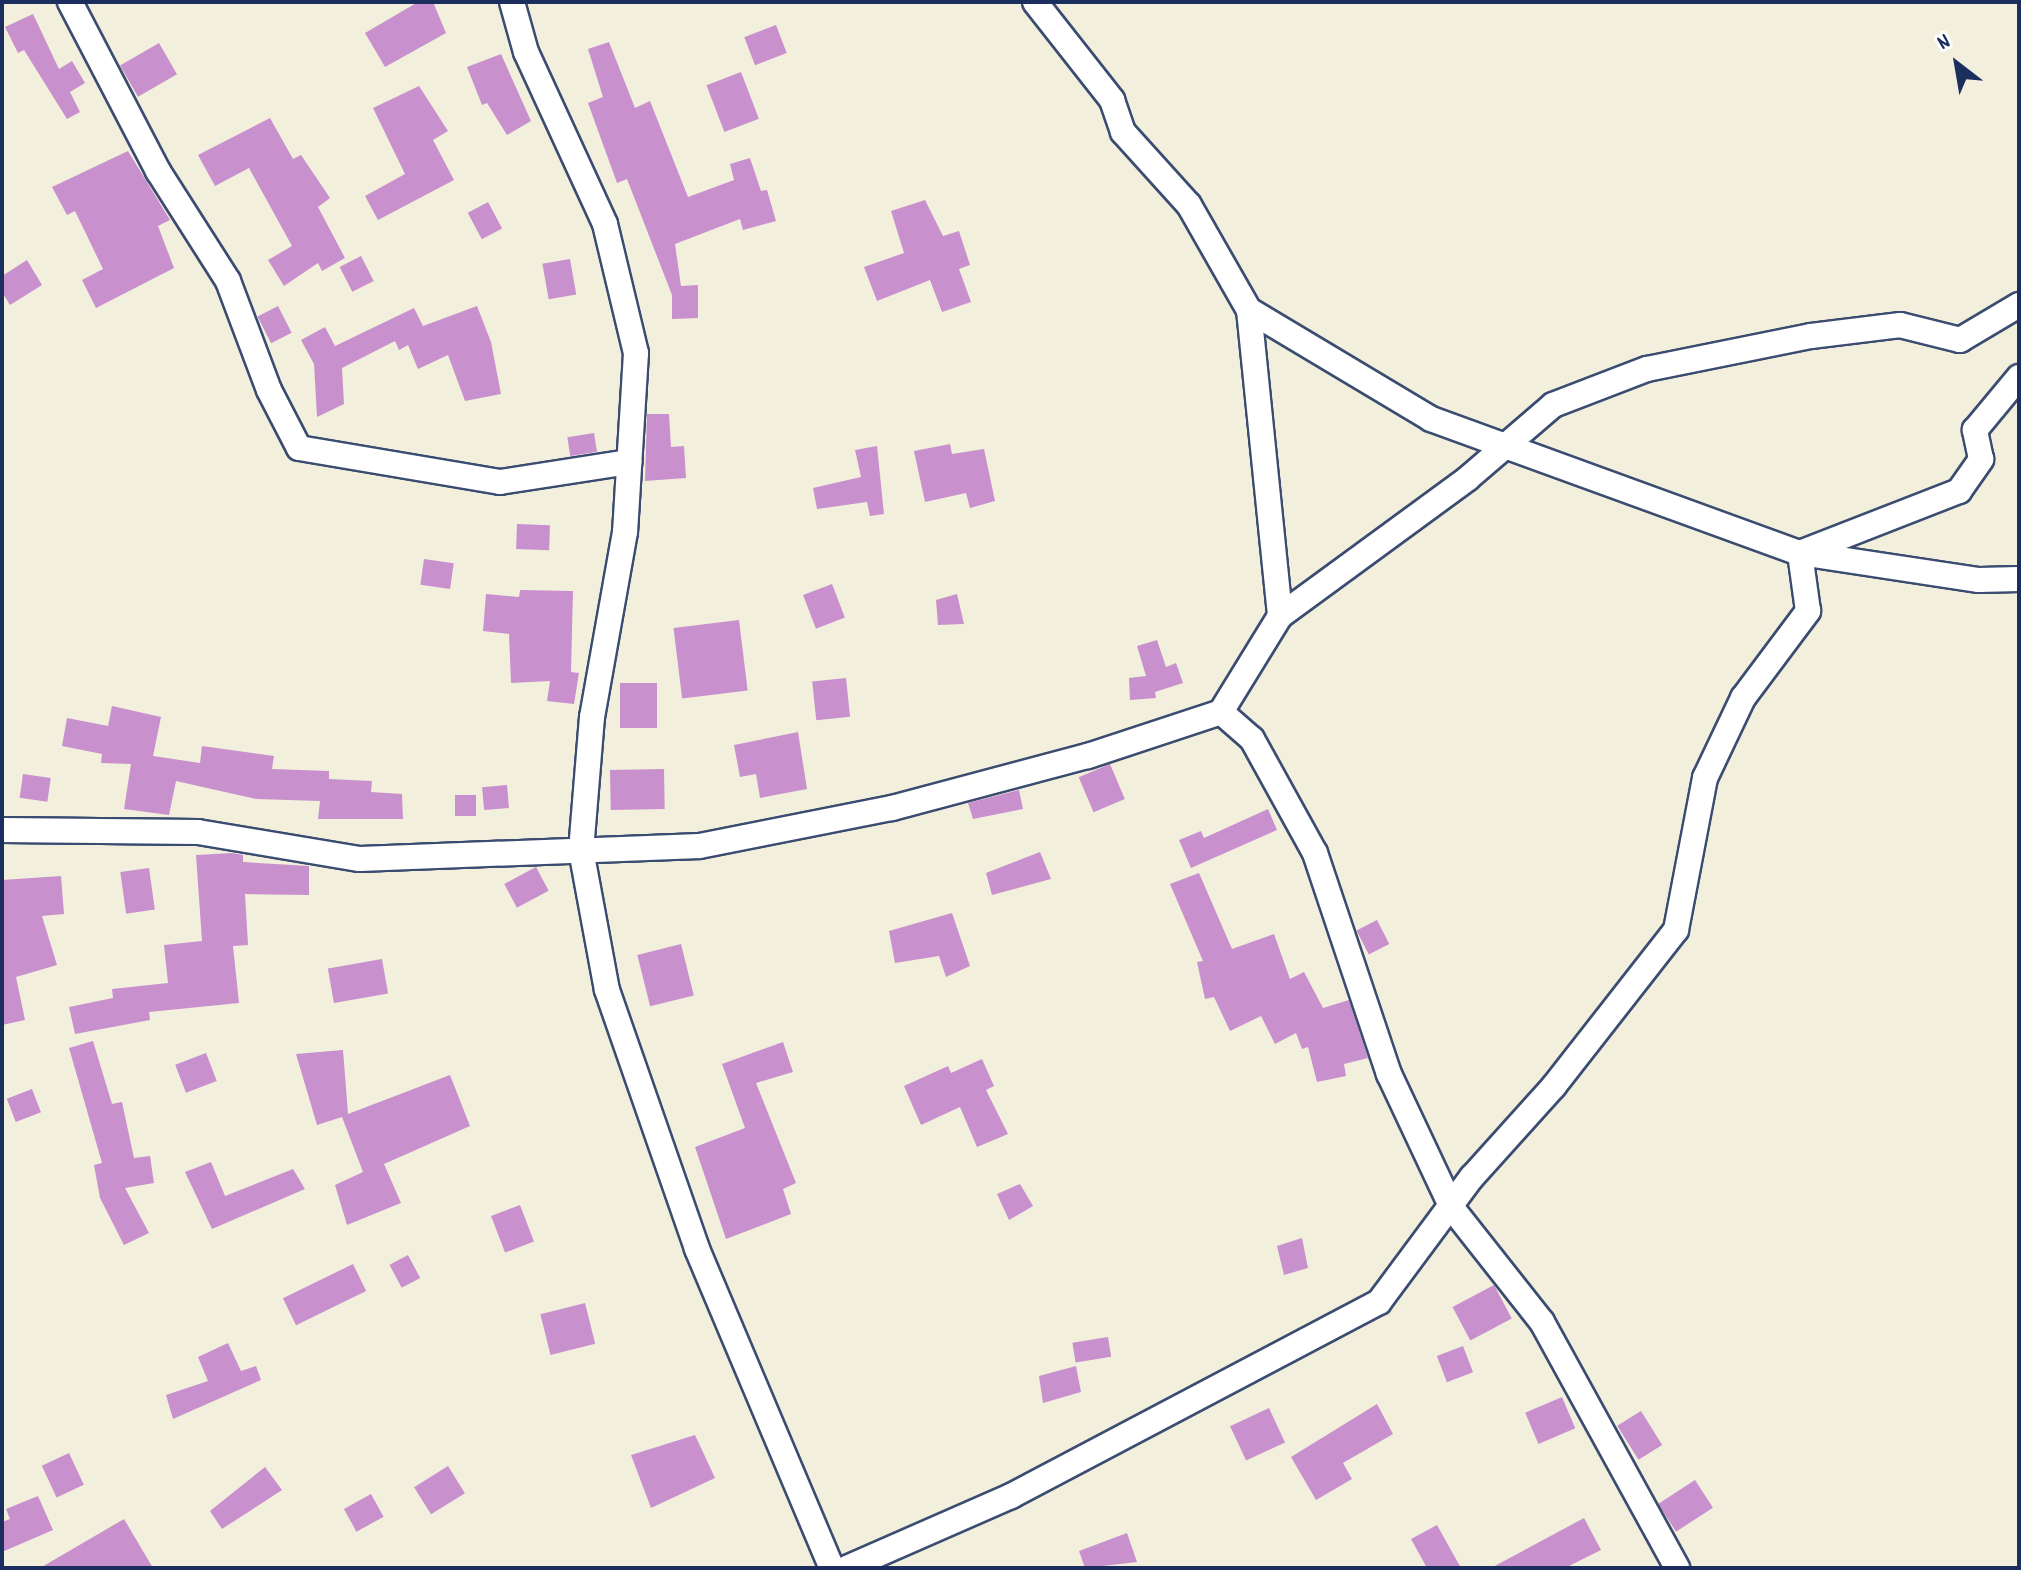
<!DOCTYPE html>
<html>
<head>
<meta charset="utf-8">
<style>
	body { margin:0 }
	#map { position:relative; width:2021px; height:1570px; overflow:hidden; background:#f3efdd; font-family:Dekko,sans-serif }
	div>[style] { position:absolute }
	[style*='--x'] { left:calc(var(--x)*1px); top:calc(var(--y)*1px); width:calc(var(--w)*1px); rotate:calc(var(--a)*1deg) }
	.building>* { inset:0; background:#c891ce; transform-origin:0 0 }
	.roads { filter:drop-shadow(2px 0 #3b4c71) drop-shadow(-2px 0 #3b4c71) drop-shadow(0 2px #3b4c71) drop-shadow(0 -2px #3b4c71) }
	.minor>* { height:24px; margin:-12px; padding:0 12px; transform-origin:12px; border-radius:12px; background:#fff }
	span { translate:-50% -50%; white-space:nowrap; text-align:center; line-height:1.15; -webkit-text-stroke:6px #fff; paint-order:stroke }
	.frame { position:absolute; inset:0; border:4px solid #1b2f5e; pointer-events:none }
	.north { position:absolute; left:1917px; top:24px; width:80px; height:80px; -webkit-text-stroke:6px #fff; paint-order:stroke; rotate:329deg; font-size:22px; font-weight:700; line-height:32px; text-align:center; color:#1b2f5e }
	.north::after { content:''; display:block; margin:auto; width:28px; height:36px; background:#1b2f5e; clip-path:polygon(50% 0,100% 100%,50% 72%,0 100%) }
</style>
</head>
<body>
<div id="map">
	<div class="building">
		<i style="clip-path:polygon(418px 2px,433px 2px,446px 33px,385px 67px,365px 33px)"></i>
		<i style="clip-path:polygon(33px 14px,59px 69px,72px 61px,85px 83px,70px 92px,80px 112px,67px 119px,24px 50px,18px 53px,5px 27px)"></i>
		<i style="left:776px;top:25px;width:30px;height:34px;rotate:69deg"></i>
		<i style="clip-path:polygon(609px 42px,635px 108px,650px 101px,688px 197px,734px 180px,730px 164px,750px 158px,761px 191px,767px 190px,776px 221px,743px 230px,740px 219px,675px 244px,681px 286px,698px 285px,698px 318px,672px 319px,672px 295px,627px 179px,617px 183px,588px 103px,603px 97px,588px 49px)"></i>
		<i style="left:159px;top:43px;width:36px;height:45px;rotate:60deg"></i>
		<i style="clip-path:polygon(501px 54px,531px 121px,507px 135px,487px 103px,482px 105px,467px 67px)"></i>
		<i style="left:741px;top:72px;width:50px;height:37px;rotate:69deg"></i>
		<i style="clip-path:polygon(419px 86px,448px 131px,433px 140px,454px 180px,378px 220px,365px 196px,405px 174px,373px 108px)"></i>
		<i style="clip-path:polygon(270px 118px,293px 159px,301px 155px,330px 198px,318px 207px,345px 258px,322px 271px,318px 263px,284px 286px,268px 260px,292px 246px,249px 168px,215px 186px,198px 155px)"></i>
		<i style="clip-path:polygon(128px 151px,170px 220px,158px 226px,174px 268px,96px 308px,82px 280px,103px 269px,75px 211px,67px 215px,52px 187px)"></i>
		<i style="clip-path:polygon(925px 200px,943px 236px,959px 231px,970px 265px,959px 269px,971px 302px,942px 312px,930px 280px,877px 301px,864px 267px,904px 253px,891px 211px)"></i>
		<i style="left:488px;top:202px;width:30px;height:23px;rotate:62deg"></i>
		<i style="left:361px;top:256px;width:28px;height:24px;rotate:63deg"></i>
		<i style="left:570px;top:259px;width:36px;height:28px;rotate:80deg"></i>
		<i style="clip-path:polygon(27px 260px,42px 285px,10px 305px,2px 292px,2px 276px)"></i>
		<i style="left:278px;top:306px;width:30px;height:23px;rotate:63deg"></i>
		<i style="clip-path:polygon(477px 306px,491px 342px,501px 394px,465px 401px,448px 355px,418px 369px,408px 345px,399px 350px,395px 341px,342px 368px,344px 404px,317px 417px,314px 364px,301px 340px,325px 327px,335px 346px,414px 308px,423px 326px)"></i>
		<i style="clip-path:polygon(647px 414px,669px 414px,671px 447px,684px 446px,686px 478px,645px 481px)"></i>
		<i style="left:594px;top:433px;width:19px;height:27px;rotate:81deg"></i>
		<i style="clip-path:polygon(950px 444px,952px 454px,984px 449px,995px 501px,970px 508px,966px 493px,925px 502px,914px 451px)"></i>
		<i style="clip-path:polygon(877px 446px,884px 514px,870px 516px,867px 502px,817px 509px,813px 488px,861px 477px,855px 450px)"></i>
		<i style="left:517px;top:524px;width:33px;height:25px;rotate:2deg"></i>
		<i style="left:424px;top:559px;width:30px;height:26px;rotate:8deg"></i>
		<i style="left:832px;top:584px;width:36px;height:31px;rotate:69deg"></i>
		<i style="clip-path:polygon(520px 590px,573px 591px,571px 672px,579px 673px,574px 704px,547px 701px,550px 681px,511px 683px,509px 634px,483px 631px,486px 594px,519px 597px)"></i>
		<i style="clip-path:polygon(957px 594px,964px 624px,938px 625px,936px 600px)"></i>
		<i style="left:739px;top:620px;width:71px;height:66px;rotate:83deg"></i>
		<i style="clip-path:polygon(1157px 640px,1166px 667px,1176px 663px,1183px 683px,1155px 692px,1156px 698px,1130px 700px,1129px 678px,1146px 676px,1137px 646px)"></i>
		<i style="left:846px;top:678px;width:39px;height:34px;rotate:84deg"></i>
		<i style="left:620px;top:683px;width:37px;height:45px"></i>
		<i style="clip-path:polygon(112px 706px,161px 717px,153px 756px,200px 763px,202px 746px,274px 756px,272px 769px,329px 771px,329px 779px,372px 781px,371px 792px,402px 794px,403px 819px,318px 819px,320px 801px,256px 799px,176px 781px,169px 815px,124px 809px,131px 764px,101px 763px,102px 754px,62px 746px,67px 718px,108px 726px)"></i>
		<i style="clip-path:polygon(798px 732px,807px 789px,760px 798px,756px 774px,740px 777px,734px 745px)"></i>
		<i style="left:1110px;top:764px;width:38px;height:34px;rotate:67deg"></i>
		<i style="left:664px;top:769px;width:40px;height:54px;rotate:89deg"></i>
		<i style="left:23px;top:774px;width:28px;height:24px;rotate:8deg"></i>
		<i style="left:507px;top:785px;width:23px;height:25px;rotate:85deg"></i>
		<i style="clip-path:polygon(1019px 790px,1023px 809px,973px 819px,968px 803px)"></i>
		<i style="left:455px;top:795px;width:21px;height:21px"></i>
		<i style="clip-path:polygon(1268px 809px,1277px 830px,1191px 868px,1179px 840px,1201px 831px,1204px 838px)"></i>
		<i style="clip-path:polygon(1040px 852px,1051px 879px,992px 895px,986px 873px)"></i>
		<i style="clip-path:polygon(232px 853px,243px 855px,243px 862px,309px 866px,309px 895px,245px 894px,248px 945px,233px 946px,239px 1003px,149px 1012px,150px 1020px,75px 1034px,69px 1007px,113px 998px,112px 989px,168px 983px,164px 945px,202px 941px,196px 855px)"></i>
		<i style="left:536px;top:867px;width:27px;height:36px;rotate:62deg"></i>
		<i style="left:149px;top:868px;width:42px;height:29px;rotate:82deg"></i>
		<i style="clip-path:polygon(1199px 873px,1232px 949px,1274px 934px,1290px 979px,1304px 972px,1323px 1008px,1349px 1000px,1368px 1058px,1344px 1064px,1346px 1076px,1317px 1082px,1308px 1047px,1302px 1049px,1296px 1033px,1275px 1044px,1261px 1016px,1230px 1031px,1214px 997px,1205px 999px,1197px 962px,1203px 961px,1170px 884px)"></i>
		<i style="clip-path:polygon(61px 876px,64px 914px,42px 916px,57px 965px,16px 977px,25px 1020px,2px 1025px,2px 880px)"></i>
		<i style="clip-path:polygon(952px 913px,970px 966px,946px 977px,939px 956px,895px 963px,889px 931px)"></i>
		<i style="left:1377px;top:920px;width:27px;height:23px;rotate:63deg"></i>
		<i style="left:681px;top:944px;width:53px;height:45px;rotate:76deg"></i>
		<i style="left:382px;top:959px;width:35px;height:55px;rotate:80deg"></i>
		<i style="clip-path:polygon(93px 1041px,112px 1104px,122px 1102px,134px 1158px,150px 1156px,154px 1183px,125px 1188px,149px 1233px,124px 1245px,100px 1198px,94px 1165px,102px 1163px,69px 1048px)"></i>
		<i style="clip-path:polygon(783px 1042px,793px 1072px,756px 1083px,796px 1183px,783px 1189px,791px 1214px,726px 1239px,695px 1147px,745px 1128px,722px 1064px)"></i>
		<i style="clip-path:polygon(343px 1050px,348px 1114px,450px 1075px,470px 1126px,384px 1164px,401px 1203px,347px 1225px,335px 1185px,363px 1172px,342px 1117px,317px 1125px,296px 1054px)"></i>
		<i style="left:206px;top:1053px;width:30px;height:33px;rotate:69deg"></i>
		<i style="clip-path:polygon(982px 1059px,994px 1086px,986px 1090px,1008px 1134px,977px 1147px,960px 1107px,921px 1125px,904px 1086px,948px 1066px,951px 1073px)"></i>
		<i style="left:32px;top:1089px;width:25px;height:27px;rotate:69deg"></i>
		<i style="clip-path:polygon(211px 1162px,225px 1196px,293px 1169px,305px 1189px,212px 1229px,185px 1172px)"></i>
		<i style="clip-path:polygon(1020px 1184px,1033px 1206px,1009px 1220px,997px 1194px)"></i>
		<i style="left:520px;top:1205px;width:39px;height:31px;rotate:69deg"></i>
		<i style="clip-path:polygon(1302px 1238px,1308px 1268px,1284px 1275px,1277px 1246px)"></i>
		<i style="left:408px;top:1255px;width:26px;height:21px;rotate:62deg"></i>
		<i style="left:353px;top:1264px;width:30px;height:78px;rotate:64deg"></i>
		<i style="left:1494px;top:1285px;width:38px;height:47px;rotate:62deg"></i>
		<i style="left:585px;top:1303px;width:42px;height:46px;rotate:76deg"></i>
		<i style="left:1108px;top:1337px;width:20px;height:36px;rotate:81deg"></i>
		<i style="clip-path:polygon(228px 1343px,241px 1371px,256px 1366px,261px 1380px,173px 1419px,166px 1395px,208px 1381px,198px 1357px)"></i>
		<i style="left:1463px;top:1346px;width:28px;height:28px;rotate:69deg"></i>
		<i style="clip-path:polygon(1076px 1366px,1081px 1392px,1043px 1403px,1039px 1376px)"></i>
		<i style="left:1562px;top:1397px;width:34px;height:40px;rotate:67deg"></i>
		<i style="clip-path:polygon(1377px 1404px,1393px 1434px,1343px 1463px,1352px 1479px,1316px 1500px,1291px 1457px)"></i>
		<i style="left:1269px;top:1408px;width:38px;height:43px;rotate:65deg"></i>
		<i style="left:1641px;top:1411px;width:40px;height:28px;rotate:58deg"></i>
		<i style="clip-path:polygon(695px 1435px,715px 1478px,651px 1508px,631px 1455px)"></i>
		<i style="left:69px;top:1453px;width:35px;height:30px;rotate:65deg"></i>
		<i style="left:448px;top:1466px;width:32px;height:40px;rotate:58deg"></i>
		<i style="clip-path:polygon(265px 1467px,282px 1490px,222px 1529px,210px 1511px)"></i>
		<i style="left:1695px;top:1480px;width:33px;height:44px;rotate:57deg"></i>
		<i style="left:371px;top:1494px;width:26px;height:31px;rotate:61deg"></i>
		<i style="clip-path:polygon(38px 1496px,53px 1530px,2px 1552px,2px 1522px,10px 1519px,6px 1509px)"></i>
		<i style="clip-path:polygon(1584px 1518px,1601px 1550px,1565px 1568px,1491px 1568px)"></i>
		<i style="clip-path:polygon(124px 1519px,153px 1568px,40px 1568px)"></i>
		<i style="clip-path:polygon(1437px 1525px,1461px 1568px,1427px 1568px,1411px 1539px)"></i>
		<i style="clip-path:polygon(1127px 1533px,1137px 1562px,1085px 1568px,1079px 1551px)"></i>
	</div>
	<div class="roads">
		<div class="minor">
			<i style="--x:70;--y:2;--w:191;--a:62.5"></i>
			<i style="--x:158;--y:171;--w:130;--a:57.5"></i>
			<i style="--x:228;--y:281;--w:116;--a:69.4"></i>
			<i style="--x:269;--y:390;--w:65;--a:62.7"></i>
			<i style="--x:299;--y:448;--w:204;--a:9.6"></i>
			<i style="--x:500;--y:482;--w:131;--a:-8.8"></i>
			<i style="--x:512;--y:2;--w:52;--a:74.4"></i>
			<i style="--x:526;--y:52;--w:189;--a:65.3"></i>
			<i style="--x:605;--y:224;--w:133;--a:76.5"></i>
			<i style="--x:636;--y:353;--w:179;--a:93.5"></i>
			<i style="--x:625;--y:532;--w:188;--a:100.1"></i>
			<i style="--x:592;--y:717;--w:133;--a:94.7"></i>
			<i style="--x:581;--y:850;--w:142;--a:79.5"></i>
			<i style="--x:607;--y:990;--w:274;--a:70.8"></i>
			<i style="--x:697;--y:1249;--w:346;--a:67.1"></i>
			<i style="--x:1035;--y:2;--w:125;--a:51.8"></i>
			<i style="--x:1112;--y:100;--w:34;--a:71"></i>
			<i style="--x:1123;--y:132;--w:98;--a:47.9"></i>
			<i style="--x:1189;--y:205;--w:121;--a:60.3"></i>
			<i style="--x:1249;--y:310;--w:308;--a:84.2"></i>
			<i style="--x:1280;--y:616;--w:113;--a:121.6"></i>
			<i style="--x:1221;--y:712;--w:41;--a:41.1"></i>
			<i style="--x:1252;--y:739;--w:130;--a:61.1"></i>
			<i style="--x:1315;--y:853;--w:233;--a:71.5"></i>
			<i style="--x:1389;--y:1074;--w:148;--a:64.8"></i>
			<i style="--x:1452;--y:1208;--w:145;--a:51.7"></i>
			<i style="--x:1542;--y:1322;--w:281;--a:61.2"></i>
			<i style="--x:1249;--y:310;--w:212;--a:30.9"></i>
			<i style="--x:1431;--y:419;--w:393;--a:20"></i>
			<i style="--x:1800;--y:553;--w:181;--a:8.6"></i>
			<i style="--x:1979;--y:580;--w:40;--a:-1.4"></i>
			<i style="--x:1280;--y:616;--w:232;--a:-36.2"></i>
			<i style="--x:1467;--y:479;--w:113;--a:-40.7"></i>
			<i style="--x:1553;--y:405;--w:101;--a:-21"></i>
			<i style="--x:1647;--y:369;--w:167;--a:-11.4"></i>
			<i style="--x:1811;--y:336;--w:90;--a:-7"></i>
			<i style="--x:1900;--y:325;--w:62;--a:14"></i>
			<i style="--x:1960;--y:340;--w:69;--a:-30.7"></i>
			<i style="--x:2;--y:830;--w:196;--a:0.6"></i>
			<i style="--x:198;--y:832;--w:164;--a:9.5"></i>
			<i style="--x:360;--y:859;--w:340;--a:-2.2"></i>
			<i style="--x:700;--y:846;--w:196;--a:-11.2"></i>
			<i style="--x:892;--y:808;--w:203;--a:-14.9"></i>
			<i style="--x:1088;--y:756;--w:140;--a:-18.3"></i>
			<i style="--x:847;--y:1568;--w:179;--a:-23.7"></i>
			<i style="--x:1011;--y:1496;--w:416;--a:-27.8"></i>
			<i style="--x:1379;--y:1302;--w:156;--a:-53.4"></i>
			<i style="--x:1472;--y:1177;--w:122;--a:-48"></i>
			<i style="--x:1554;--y:1086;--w:198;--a:-52"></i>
			<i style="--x:1676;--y:930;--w:155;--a:-79.2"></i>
			<i style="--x:1705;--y:778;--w:89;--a:-64.6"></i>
			<i style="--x:1743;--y:698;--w:109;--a:-53.2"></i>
			<i style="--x:1808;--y:611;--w:59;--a:-97.9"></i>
			<i style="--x:1800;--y:553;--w:171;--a:-21.3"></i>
			<i style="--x:1959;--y:491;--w:39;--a:-55"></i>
			<i style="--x:1981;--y:459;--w:30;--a:-102"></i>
			<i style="--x:1975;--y:430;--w:69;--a:-50.3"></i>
		</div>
	</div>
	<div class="frame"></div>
	<div class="north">N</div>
</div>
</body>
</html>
